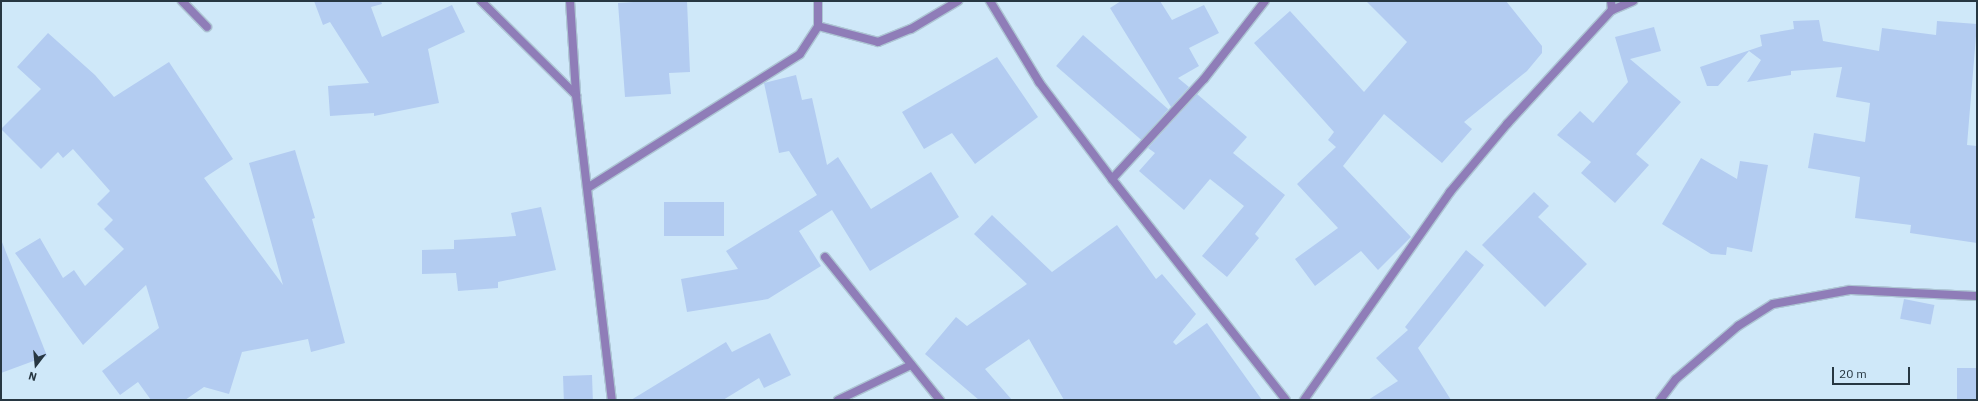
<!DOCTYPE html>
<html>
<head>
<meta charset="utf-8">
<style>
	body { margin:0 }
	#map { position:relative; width:1978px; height:401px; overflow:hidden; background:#cfe8f9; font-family:"IBM Plex Sans",sans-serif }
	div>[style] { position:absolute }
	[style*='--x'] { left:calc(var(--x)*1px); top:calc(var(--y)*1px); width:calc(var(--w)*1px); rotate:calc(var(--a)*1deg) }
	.building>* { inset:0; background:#b3ccf1; transform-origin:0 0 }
	.roads { filter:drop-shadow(1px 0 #adc5d4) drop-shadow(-1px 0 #adc5d4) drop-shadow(0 1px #adc5d4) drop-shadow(0 -1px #adc5d4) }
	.minor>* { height:8px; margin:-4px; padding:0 4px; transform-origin:4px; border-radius:4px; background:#8f7db8 }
	.tertiary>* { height:8px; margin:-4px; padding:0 4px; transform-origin:4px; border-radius:4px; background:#8f7db8 }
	span { translate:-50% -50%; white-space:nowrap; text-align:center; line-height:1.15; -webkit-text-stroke:3px #cfe8f9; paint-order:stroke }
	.frame { position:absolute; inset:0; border:2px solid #273742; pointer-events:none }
	.north { position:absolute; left:16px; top:345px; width:40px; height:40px; -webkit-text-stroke:3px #cfe8f9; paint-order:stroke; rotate:196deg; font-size:11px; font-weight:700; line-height:16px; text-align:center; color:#273742 }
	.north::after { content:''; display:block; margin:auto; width:14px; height:18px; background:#273742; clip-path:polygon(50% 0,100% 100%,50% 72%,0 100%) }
	.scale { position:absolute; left:1832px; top:367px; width:78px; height:18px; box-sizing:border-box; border:2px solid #273742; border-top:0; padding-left:5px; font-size:12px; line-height:14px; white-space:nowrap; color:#273742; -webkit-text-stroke:3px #cfe8f9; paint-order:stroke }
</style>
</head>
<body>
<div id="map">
	<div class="building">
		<i style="clip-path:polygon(314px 1px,381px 1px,382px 4px,371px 7px,382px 37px,452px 5px,465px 32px,428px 49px,439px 103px,374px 116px,374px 113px,330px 116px,328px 86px,369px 83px,330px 22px,323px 25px)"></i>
		<i style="clip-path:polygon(649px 1px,687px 1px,690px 72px,669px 73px,671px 94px,625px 97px,618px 3px)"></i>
		<i style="clip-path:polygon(1121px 1px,1160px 1px,1172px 20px,1204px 5px,1219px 33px,1189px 48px,1199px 66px,1178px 78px,1189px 87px,1171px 107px,1110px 8px)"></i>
		<i style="clip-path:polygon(1366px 1px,1506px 1px,1542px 46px,1542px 53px,1527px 71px,1464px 122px,1472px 129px,1442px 163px,1384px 114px,1343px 166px,1411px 237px,1378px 270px,1361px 251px,1315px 286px,1295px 259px,1338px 228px,1297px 184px,1336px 147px,1328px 140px,1334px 132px,1254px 43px,1290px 11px,1364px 92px,1407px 42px)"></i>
		<i style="clip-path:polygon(1819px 20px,1823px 41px,1879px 51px,1882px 28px,1936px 35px,1937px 21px,1977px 24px,1967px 145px,1977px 146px,1977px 243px,1910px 233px,1911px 225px,1855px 218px,1860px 177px,1808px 168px,1814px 133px,1865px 142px,1870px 103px,1836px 97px,1842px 67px,1791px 71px,1791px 75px,1747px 82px,1761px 60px,1749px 51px,1718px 86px,1707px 86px,1700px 67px,1762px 46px,1760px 35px,1794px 29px,1793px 21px)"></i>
		<i style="clip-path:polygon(1654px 27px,1661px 51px,1630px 59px,1681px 102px,1636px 154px,1649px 165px,1615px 203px,1581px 173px,1591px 162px,1557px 135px,1580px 111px,1593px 123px,1628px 82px,1615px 37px)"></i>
		<i style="clip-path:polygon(48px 33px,95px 75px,114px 97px,169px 62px,233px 159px,204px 178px,283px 285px,249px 163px,295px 150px,315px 218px,312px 219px,345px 343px,311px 352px,308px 339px,242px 352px,229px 394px,204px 387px,185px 400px,151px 400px,138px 382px,120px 395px,102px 371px,159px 328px,146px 285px,83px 345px,15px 253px,40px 238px,63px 278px,74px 270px,85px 286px,124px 249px,104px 229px,113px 220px,97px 204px,110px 191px,73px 149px,63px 158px,58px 152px,41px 169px,1px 129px,41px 89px,17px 67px)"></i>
		<i style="left:1083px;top:35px;width:113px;height:41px;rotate:41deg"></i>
		<i style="clip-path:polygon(997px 57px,1038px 117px,975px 164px,952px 133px,924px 149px,902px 112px)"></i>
		<i style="clip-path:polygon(796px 75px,802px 100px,812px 98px,827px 165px,838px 157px,871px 209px,931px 172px,959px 217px,870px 271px,832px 210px,799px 231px,821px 266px,768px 299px,687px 312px,681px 279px,738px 269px,726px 251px,817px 195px,789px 151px,779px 153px,764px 83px)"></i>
		<i style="clip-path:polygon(1197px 94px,1247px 137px,1233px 153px,1285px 195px,1255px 234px,1259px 238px,1227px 277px,1202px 256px,1244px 206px,1210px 179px,1184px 210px,1139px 171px,1155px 153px,1148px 148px)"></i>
		<i style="clip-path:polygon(1701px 158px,1737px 179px,1740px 161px,1768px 165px,1752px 252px,1727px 247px,1726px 255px,1711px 254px,1662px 224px)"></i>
		<i style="clip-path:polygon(1534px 192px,1549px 206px,1538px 217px,1587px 264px,1545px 307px,1482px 245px)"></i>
		<i style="left:664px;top:202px;width:60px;height:34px"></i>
		<i style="clip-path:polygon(541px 207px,556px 270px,498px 282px,498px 288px,458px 291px,456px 273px,422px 274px,422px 250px,454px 249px,454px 240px,516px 236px,511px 213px)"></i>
		<i style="clip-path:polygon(992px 215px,1052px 272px,1117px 225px,1156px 279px,1162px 274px,1196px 314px,1173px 342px,1176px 345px,1207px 323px,1262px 400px,1064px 400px,1029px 339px,985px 369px,1012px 400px,979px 400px,925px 354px,956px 317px,967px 326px,1027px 284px,974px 234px)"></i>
		<i style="clip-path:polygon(2px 242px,47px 356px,1px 373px,1px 243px)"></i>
		<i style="clip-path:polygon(1466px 250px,1484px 265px,1418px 348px,1451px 400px,1368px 400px,1398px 381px,1376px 358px,1408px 330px,1405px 327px)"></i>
		<i style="left:1904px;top:299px;width:31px;height:20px;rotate:11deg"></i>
		<i style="clip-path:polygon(770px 333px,791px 375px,764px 388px,759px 378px,723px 400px,631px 400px,726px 342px,732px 352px)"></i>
		<i style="left:1957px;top:368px;width:20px;height:32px"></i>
		<i style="left:592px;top:375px;width:25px;height:29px;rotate:88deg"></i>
	</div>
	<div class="roads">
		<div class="minor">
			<i style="--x:182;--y:1;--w:36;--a:46"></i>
			<i style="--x:481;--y:1;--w:134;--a:44.7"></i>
			<i style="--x:570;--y:1;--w:94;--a:86.3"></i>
			<i style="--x:576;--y:95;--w:307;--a:83.3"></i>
			<i style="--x:990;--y:1;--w:95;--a:58.8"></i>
			<i style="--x:1039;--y:82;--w:121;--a:53"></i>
			<i style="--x:1112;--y:179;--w:281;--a:51.8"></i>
			<i style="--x:1611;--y:1;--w:9;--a:84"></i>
			<i style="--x:818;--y:26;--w:62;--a:14.9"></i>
			<i style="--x:878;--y:42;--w:35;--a:-22"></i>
			<i style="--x:911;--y:29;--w:55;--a:-30.8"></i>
			<i style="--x:1112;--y:179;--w:136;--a:-47.4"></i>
			<i style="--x:1204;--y:79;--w:99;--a:-52"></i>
			<i style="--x:589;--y:187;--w:249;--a:-32.2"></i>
			<i style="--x:800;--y:54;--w:33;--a:-57"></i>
			<i style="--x:818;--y:26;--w:25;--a:-90"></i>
			<i style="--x:825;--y:257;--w:184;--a:51.2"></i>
			<i style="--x:838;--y:400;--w:81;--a:-25.6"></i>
			<i style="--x:1660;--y:400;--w:26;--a:-53"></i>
			<i style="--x:1676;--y:379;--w:82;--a:-40.5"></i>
			<i style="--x:1738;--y:326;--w:41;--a:-32.2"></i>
			<i style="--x:1773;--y:304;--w:78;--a:-10.3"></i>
			<i style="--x:1850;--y:290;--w:127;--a:2.7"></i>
		</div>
		<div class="tertiary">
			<i style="--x:1304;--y:400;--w:254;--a:-54.9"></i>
			<i style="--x:1450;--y:192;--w:89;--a:-50"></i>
			<i style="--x:1507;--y:124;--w:155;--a:-47.4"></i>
			<i style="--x:1612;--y:10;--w:23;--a:-23"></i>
		</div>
	</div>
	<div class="frame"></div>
	<div class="north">N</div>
	<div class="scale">20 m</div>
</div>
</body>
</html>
